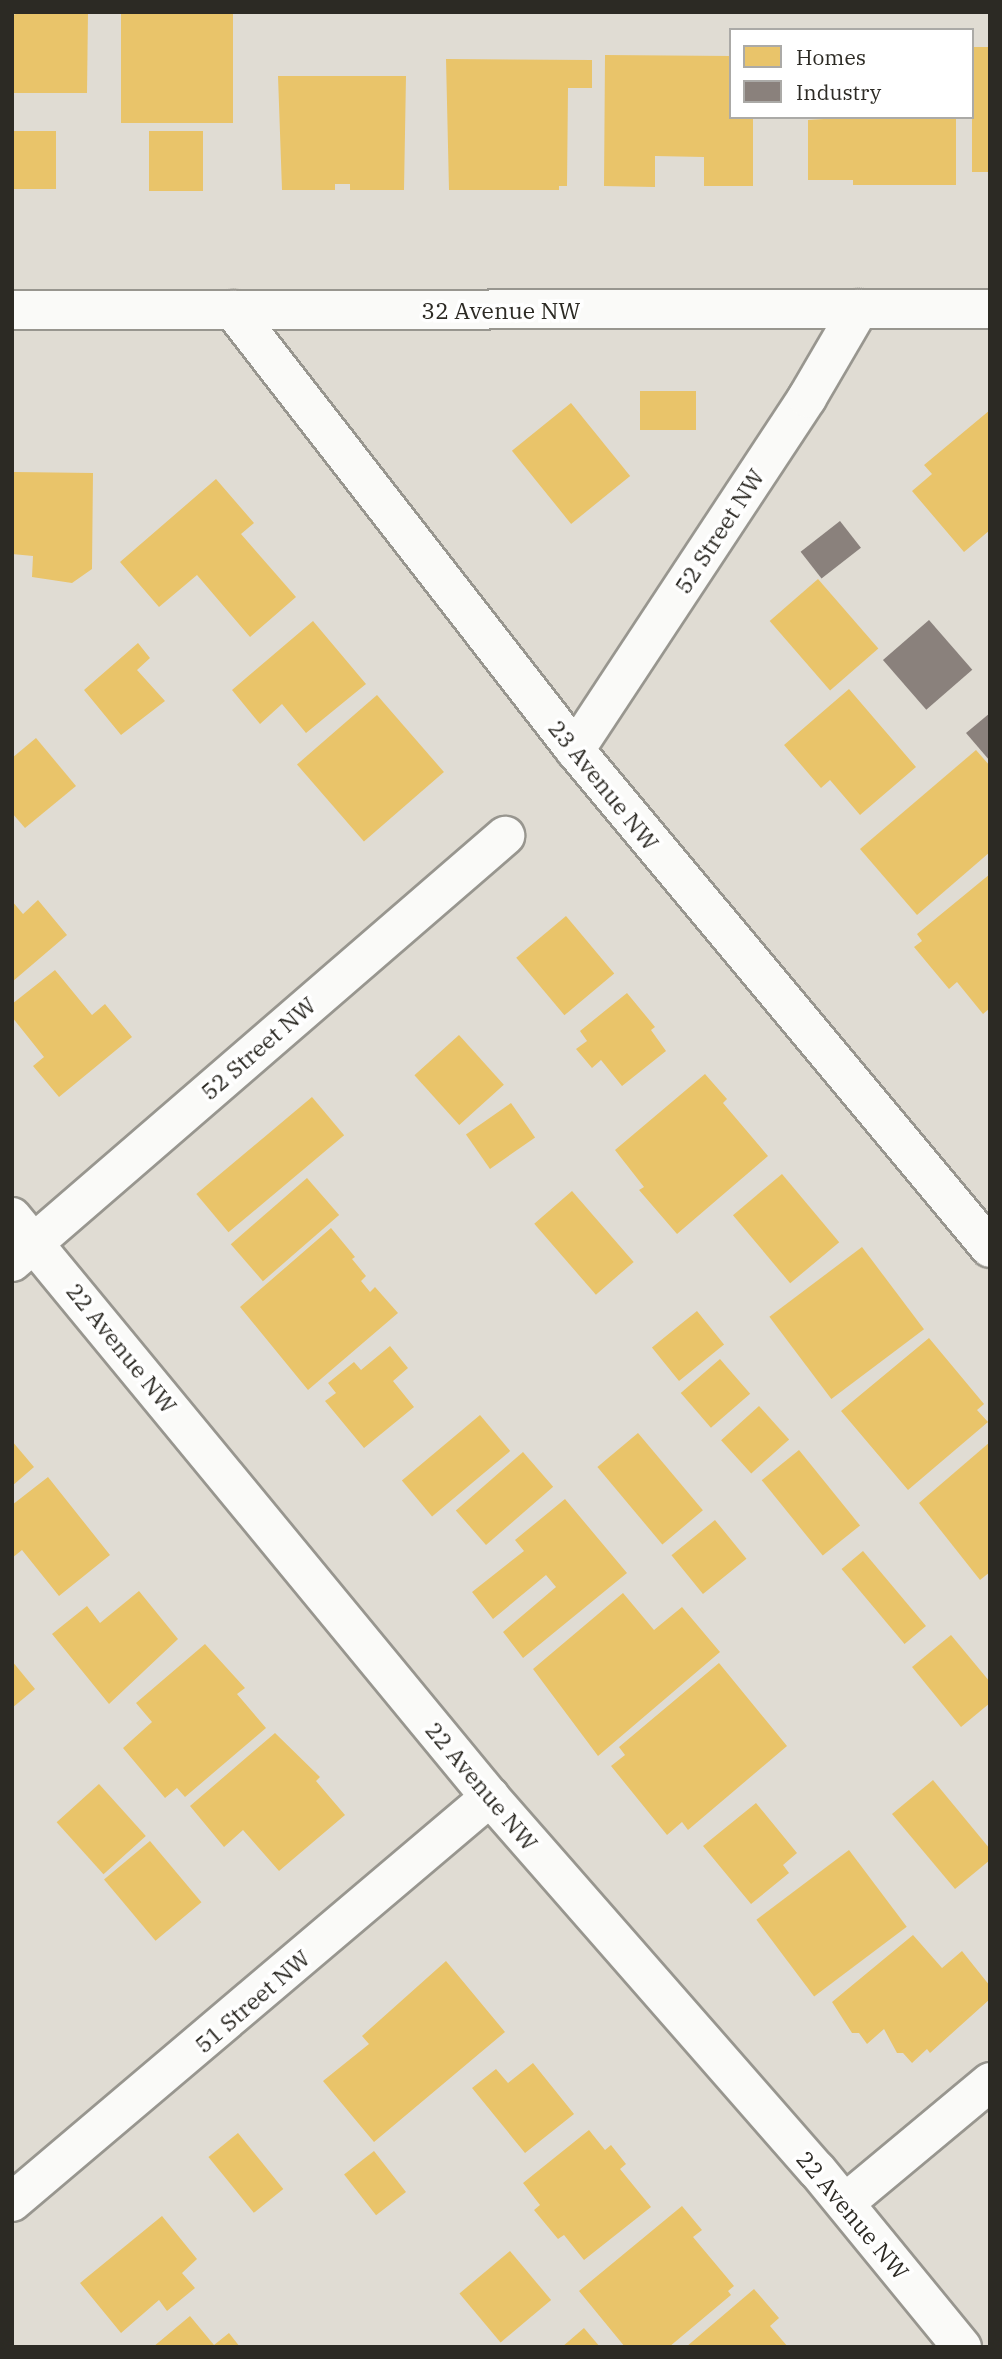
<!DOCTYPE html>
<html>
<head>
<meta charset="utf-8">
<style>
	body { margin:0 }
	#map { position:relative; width:1002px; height:2359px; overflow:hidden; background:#e0dcd3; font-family:"IBM Plex Serif",serif }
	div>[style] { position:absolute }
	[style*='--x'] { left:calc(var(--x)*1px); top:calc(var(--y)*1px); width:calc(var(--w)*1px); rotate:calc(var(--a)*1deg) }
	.homes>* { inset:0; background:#e9c46a; transform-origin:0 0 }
	.industry>* { inset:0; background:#8a817c; transform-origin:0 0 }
	.roads { filter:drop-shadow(2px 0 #98968f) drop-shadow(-2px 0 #98968f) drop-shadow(0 2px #98968f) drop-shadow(0 -2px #98968f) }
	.minor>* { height:38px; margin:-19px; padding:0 19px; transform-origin:19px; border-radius:19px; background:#fafaf8 }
	.tertiary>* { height:38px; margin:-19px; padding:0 19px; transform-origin:19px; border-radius:19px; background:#fafaf8 }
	span { translate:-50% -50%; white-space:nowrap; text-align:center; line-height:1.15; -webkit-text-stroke:7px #fff; paint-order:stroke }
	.street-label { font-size:23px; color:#2c2a24 }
	.frame { position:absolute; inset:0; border:14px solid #2c2a24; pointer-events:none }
	.legend { position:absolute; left:729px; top:28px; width:245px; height:91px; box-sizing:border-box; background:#fff; border:2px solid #abaaa7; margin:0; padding:9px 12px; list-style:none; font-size:21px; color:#2c2a24 }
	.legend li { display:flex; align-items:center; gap:14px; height:35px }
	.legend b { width:35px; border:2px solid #abaaa7 }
</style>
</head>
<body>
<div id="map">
	<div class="homes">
		<i style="clip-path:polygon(25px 12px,88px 12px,87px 93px,12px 93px,12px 15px)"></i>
		<i style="left:121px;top:12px;width:112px;height:111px"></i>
		<i style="left:972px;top:47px;width:18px;height:125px"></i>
		<i style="clip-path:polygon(605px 55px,731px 56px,731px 117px,753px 117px,753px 186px,704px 186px,704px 157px,655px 156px,655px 187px,604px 186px)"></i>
		<i style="clip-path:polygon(446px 59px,592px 60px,592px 88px,568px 88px,567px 186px,559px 186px,559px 190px,449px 190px)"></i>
		<i style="clip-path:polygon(278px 76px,406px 76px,404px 190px,350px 190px,350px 184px,335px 184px,335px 190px,282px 190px)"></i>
		<i style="clip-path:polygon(855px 117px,956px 117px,956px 185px,853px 185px,853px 180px,808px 180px,808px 120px)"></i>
		<i style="left:12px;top:131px;width:44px;height:58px"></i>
		<i style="left:149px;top:131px;width:54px;height:60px"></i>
		<i style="left:640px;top:391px;width:56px;height:39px"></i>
		<i style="left:571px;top:403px;width:94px;height:76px;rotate:51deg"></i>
		<i style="clip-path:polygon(990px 410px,990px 530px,964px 552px,912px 491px,932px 474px,924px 465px)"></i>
		<i style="clip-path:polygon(14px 472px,93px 473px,92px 569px,72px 583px,32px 577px,33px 556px,12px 554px)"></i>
		<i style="clip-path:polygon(216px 479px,254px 523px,241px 534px,296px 597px,250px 637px,197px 575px,159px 607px,120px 562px)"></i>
		<i style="left:818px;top:579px;width:92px;height:64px;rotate:49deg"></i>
		<i style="clip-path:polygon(313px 621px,366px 684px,306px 733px,282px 704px,260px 724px,232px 690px)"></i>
		<i style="clip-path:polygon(138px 643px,150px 658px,137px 670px,165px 701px,121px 735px,84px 690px)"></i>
		<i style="clip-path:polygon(849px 689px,916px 767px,860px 815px,830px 780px,821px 788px,784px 745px)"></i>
		<i style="left:377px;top:695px;width:102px;height:106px;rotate:49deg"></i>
		<i style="clip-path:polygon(36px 738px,76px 786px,25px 828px,12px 813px,12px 758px)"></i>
		<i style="clip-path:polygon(976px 750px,990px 766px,990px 852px,917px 915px,860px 849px)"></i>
		<i style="clip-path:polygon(990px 874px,990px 1008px,983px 1014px,957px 982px,949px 989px,914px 947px,922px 941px,917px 934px)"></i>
		<i style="clip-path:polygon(38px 900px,67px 935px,12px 982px,12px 901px,23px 914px)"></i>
		<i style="left:566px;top:916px;width:75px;height:65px;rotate:50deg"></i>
		<i style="clip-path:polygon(55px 970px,92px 1015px,105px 1004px,132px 1037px,59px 1097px,33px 1066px,44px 1057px,12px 1017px,12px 1004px)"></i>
		<i style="clip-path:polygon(627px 993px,655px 1027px,651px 1030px,666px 1051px,622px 1086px,601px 1060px,592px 1068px,576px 1049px,587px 1041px,580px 1031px)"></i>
		<i style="left:459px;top:1035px;width:67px;height:60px;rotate:48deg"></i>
		<i style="clip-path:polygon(705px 1074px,727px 1099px,723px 1103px,768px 1156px,677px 1234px,639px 1190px,644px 1187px,615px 1150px)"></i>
		<i style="left:312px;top:1097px;width:50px;height:151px;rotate:50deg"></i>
		<i style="left:511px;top:1103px;width:42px;height:55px;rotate:55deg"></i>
		<i style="left:782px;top:1174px;width:89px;height:64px;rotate:50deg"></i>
		<i style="left:307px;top:1178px;width:49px;height:101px;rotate:49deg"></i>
		<i style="left:572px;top:1191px;width:94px;height:50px;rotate:49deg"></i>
		<i style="clip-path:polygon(331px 1228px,355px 1257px,352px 1259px,366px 1276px,361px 1281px,370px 1292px,375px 1287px,398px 1313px,308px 1390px,240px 1307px)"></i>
		<i style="left:862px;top:1247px;width:103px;height:116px;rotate:53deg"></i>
		<i style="left:697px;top:1311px;width:43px;height:58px;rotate:51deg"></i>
		<i style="clip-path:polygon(929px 1338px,984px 1404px,977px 1410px,988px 1422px,908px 1490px,841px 1411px)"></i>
		<i style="clip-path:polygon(390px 1346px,408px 1368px,393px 1381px,414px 1407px,364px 1448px,325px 1401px,336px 1393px,328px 1383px,354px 1362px,361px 1370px)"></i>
		<i style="left:720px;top:1359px;width:46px;height:52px;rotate:49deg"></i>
		<i style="left:759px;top:1406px;width:45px;height:51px;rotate:48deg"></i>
		<i style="left:480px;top:1415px;width:47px;height:102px;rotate:50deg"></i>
		<i style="left:638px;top:1433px;width:101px;height:53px;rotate:50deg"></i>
		<i style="clip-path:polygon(12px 1441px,34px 1467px,12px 1486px)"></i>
		<i style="clip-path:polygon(990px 1442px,990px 1572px,980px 1580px,919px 1503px)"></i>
		<i style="left:799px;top:1450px;width:97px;height:48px;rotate:51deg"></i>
		<i style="left:523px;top:1452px;width:46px;height:89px;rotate:49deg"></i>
		<i style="clip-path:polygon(48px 1477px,110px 1555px,59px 1596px,22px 1550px,12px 1558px,12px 1505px)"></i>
		<i style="clip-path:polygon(565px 1499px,627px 1573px,523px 1658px,503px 1632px,556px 1587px,546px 1575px,493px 1619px,472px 1592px,524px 1551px,515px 1540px)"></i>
		<i style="left:715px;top:1520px;width:50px;height:56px;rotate:51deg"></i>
		<i style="left:863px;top:1551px;width:98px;height:28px;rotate:50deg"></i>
		<i style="clip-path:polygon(139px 1591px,178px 1639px,109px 1704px,52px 1634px,87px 1606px,100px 1623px)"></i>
		<i style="clip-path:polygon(623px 1593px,654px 1630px,682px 1607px,720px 1652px,598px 1756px,533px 1669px)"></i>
		<i style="clip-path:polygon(951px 1635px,990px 1682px,990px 1703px,961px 1727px,912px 1667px)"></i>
		<i style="clip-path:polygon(205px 1644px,245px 1688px,237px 1694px,266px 1728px,185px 1797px,177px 1788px,165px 1798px,123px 1748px,152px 1722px,136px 1703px)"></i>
		<i style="clip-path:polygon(12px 1661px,35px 1689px,12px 1708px)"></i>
		<i style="clip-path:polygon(719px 1663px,787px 1746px,688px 1830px,682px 1822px,667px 1835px,611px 1766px,625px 1755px,619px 1747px)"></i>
		<i style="clip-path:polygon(275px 1733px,320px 1777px,316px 1781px,345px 1815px,279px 1871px,243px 1830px,224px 1847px,190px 1806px)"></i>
		<i style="clip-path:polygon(933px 1780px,990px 1849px,990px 1860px,955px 1889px,892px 1814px)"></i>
		<i style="left:99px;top:1784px;width:70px;height:57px;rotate:48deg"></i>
		<i style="clip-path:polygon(756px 1803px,797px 1853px,783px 1865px,789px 1873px,751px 1904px,703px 1846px)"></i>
		<i style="left:150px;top:1841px;width:80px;height:60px;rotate:50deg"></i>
		<i style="left:849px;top:1850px;width:96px;height:116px;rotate:53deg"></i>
		<i style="clip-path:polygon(913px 1935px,942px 1968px,962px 1951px,990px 1986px,990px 1999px,930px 2053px,927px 2049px,912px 2063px,903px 2053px,897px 2053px,884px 2029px,867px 2044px,859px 2033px,852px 2033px,832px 2002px)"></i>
		<i style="clip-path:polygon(446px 1961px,505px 2032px,374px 2142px,323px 2081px,369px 2044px,362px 2036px)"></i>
		<i style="clip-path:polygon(533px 2063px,574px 2114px,525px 2153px,472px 2088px,496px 2069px,508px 2083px)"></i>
		<i style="clip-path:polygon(589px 2130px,605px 2150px,611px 2145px,626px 2164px,620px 2169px,651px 2207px,584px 2260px,564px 2235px,558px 2239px,534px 2210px,540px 2205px,523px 2183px)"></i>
		<i style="left:238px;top:2133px;width:72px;height:38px;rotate:51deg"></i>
		<i style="left:374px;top:2151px;width:52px;height:38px;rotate:52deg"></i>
		<i style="clip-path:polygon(682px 2206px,702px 2230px,693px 2237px,734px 2286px,728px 2291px,731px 2295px,669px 2347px,625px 2347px,579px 2291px)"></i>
		<i style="clip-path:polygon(162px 2216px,197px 2259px,182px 2273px,195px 2288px,167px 2311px,159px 2300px,121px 2333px,80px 2283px)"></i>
		<i style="left:510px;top:2251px;width:64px;height:66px;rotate:50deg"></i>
		<i style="clip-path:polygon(754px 2289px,779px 2318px,770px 2326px,788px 2347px,686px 2347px)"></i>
		<i style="clip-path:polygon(190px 2316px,214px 2345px,229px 2333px,240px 2347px,153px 2347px)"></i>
		<i style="clip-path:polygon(584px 2328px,600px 2347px,562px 2347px)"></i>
	</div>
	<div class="industry">
		<i style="left:840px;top:521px;width:34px;height:50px;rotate:52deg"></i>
		<i style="left:929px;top:620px;width:66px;height:61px;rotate:49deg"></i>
		<i style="clip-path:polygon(990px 713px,990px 761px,966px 733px)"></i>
	</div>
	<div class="roads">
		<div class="minor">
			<i style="--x:233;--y:310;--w:557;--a:52.14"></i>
			<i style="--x:575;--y:750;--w:648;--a:50.19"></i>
			<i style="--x:575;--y:750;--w:422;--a:-56.6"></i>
			<i style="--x:807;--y:398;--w:103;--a:-59.7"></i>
			<i style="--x:12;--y:1217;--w:752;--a:50.51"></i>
			<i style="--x:490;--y:1797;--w:496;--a:48.8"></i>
			<i style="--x:817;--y:2170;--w:229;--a:50.7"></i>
			<i style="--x:12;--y:1262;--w:652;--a:-40.83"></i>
			<i style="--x:12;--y:2202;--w:627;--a:-40.27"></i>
			<i style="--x:845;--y:2203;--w:189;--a:-39.8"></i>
		</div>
		<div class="tertiary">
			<i style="--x:12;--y:310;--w:978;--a:-0.06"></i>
		</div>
	</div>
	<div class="street-label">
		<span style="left:501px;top:310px">32 Avenue NW</span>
		<span style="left:719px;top:531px;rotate:-57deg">52 Street NW</span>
		<span style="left:604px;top:785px;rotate:51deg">23 Avenue NW</span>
		<span style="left:258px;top:1048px;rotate:-41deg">52 Street NW</span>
		<span style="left:122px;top:1348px;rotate:51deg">22 Avenue NW</span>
		<span style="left:482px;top:1786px;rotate:50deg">22 Avenue NW</span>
		<span style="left:252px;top:2001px;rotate:-41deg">51 Street NW</span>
		<span style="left:853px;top:2215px;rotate:50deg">22 Avenue NW</span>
	</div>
	<div class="frame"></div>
	<ul class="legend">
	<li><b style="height:19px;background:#e9c46a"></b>Homes</li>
	<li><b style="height:19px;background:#8a817c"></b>Industry</li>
	</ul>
</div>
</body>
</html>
